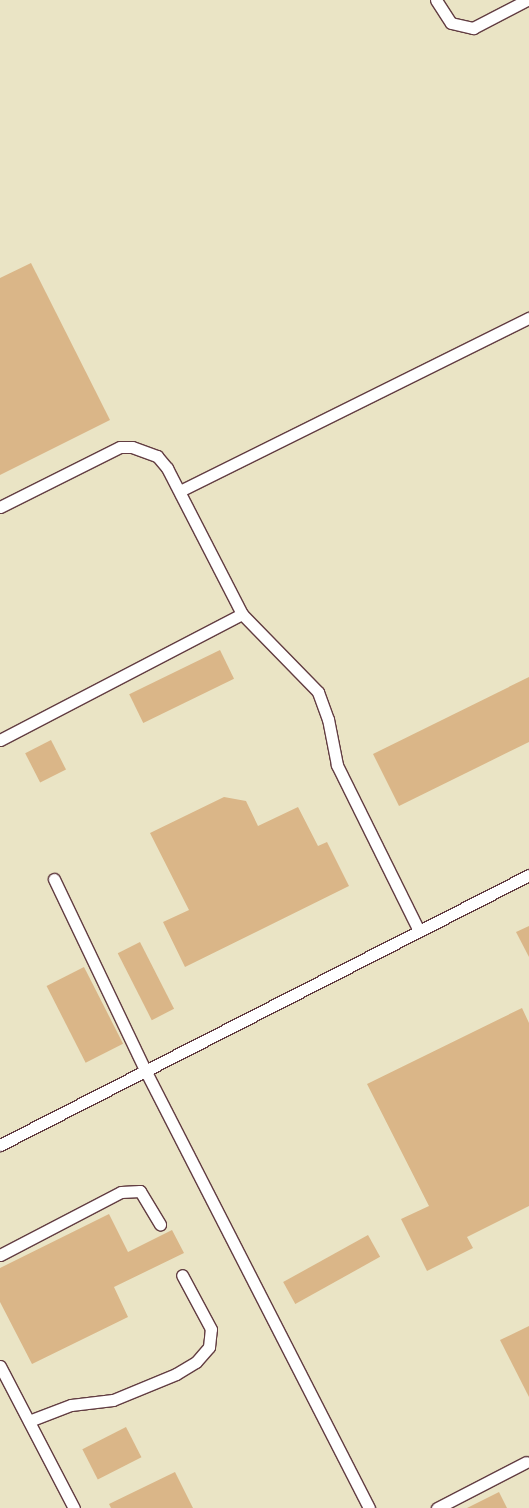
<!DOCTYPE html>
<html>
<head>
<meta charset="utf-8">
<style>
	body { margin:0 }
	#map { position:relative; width:529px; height:1508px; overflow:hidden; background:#eae4c5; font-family:Mynerve,sans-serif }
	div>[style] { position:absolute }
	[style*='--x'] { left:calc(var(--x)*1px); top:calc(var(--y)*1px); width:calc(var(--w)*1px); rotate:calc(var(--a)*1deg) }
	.building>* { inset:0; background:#dab688; transform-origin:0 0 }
	.roads { filter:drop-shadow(1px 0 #623d42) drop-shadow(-1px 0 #623d42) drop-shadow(0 1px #623d42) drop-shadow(0 -1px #623d42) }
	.lane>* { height:11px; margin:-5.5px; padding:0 5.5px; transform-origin:5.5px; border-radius:5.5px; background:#fff }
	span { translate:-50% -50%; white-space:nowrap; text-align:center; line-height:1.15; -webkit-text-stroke:4px #fdfcf7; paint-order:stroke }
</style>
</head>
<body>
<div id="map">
	<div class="building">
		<i style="clip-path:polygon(31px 263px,110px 420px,0 475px,0 278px)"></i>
		<i style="left:220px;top:650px;width:32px;height:101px;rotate:64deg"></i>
		<i style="clip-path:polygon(529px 677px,529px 742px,399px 806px,373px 754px)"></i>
		<i style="left:51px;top:740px;width:33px;height:29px;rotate:63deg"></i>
		<i style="clip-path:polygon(224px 797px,246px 801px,258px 826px,298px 807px,318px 846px,327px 842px,349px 886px,185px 967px,163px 922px,189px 910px,150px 833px)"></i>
		<i style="clip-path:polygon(529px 926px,529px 957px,516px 932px)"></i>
		<i style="left:140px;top:942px;width:75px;height:25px;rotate:63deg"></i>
		<i style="left:84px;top:967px;width:86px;height:42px;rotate:63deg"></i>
		<i style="clip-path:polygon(522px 1008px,529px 1023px,529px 1206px,467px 1237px,473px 1248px,427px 1271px,401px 1219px,429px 1206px,367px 1084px)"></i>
		<i style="clip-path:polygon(109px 1214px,128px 1252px,172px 1230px,184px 1253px,114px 1287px,128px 1317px,32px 1364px,0 1302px,0 1268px)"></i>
		<i style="left:368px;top:1235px;width:25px;height:97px;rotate:61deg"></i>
		<i style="clip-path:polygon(529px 1326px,529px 1397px,500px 1340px)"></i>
		<i style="left:126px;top:1427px;width:34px;height:49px;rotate:63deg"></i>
		<i style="clip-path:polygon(175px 1472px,193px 1508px,111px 1508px,109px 1504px)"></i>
		<i style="clip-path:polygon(499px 1492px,507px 1508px,467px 1508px)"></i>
	</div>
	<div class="roads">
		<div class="lane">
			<i style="--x:436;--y:0;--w:27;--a:57"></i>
			<i style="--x:451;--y:23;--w:23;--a:13"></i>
			<i style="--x:473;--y:28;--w:61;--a:-27.4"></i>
			<i style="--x:180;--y:491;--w:390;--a:-26.4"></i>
			<i style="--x:0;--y:507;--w:134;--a:-26.6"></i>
			<i style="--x:120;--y:447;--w:12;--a:0"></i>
			<i style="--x:132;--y:447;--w:27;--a:20"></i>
			<i style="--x:157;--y:456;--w:16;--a:50"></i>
			<i style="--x:167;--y:468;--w:164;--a:62.8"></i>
			<i style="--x:242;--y:614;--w:109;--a:45.7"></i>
			<i style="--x:318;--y:692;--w:29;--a:70"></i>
			<i style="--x:328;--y:719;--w:47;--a:78.9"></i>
			<i style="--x:337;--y:765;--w:185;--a:63.7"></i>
			<i style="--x:0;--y:740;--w:273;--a:-27.5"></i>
			<i style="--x:54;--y:879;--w:212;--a:64.5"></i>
			<i style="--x:145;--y:1070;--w:492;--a:62.9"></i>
			<i style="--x:0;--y:1145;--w:594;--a:-27.04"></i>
			<i style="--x:0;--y:1255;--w:136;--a:-27.5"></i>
			<i style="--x:121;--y:1192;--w:19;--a:-3"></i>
			<i style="--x:140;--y:1191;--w:39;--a:59"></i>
			<i style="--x:0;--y:1366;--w:160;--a:62.5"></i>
			<i style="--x:29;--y:1421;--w:45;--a:-20.9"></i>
			<i style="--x:71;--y:1405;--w:42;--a:-6.8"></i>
			<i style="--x:113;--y:1400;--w:68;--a:-22.4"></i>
			<i style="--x:176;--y:1374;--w:23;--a:-31"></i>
			<i style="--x:196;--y:1362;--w:20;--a:-49"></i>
			<i style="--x:209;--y:1347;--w:18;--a:-84"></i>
			<i style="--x:211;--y:1329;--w:61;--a:-118.2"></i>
			<i style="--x:437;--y:1508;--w:100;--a:-27.3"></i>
		</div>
	</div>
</div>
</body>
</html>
